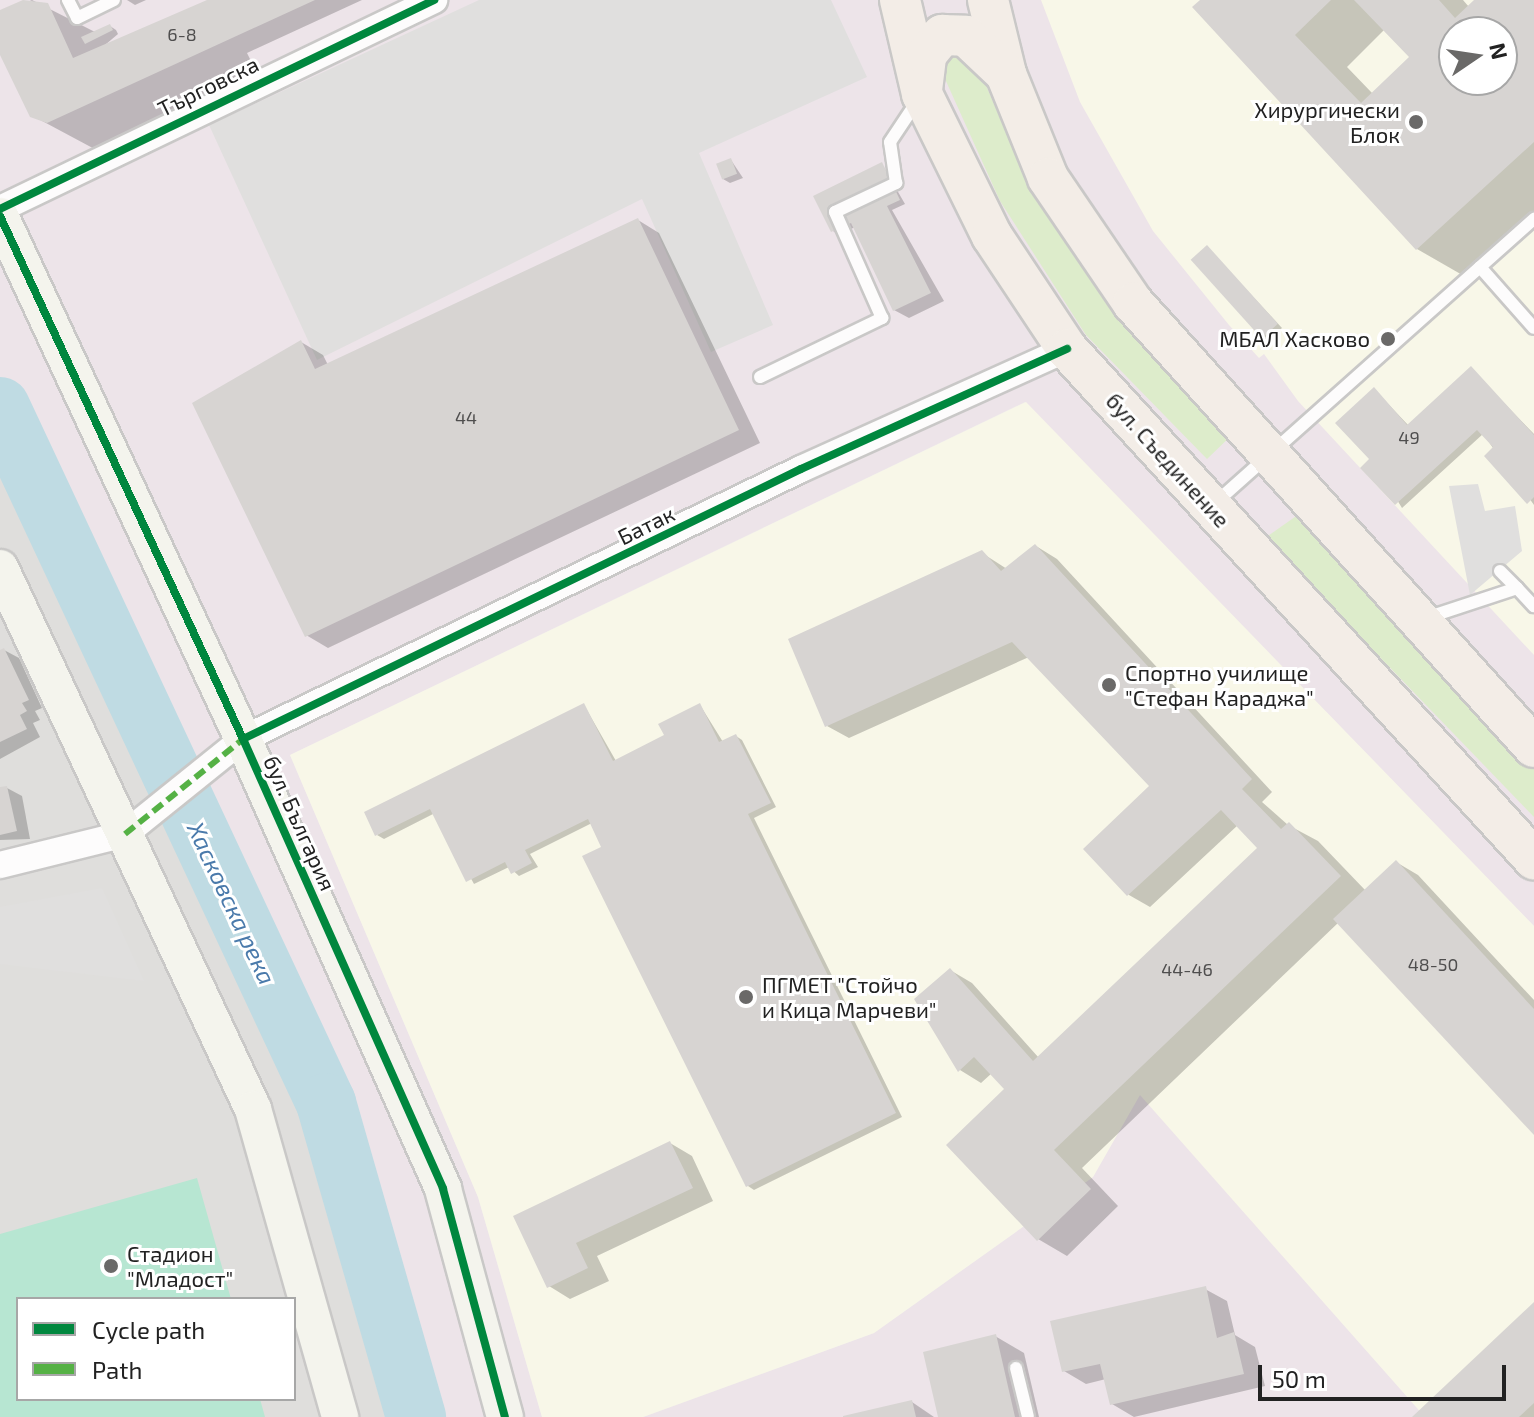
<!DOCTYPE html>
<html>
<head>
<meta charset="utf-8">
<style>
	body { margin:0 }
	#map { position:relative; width:1534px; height:1417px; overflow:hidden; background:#f0eeeb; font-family:"Exo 2",sans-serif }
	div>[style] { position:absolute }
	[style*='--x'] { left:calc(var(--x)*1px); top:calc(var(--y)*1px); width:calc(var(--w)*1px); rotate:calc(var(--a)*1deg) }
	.residential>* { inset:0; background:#dfdedc }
	.industrial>* { inset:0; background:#ede4e9 }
	.education>* { inset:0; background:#f8f7e8 }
	.grass>* { inset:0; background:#ddeccb }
	.pitch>* { inset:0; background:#b7e6d2 }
	.parking>* { inset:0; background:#e0dfde }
	.shadow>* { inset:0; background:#0003 }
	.river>* { height:60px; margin:-30px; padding:0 30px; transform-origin:30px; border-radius:30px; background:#bfdbe3 }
	.building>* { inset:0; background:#d7d4d2; transform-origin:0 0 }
	.roads { filter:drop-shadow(2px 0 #c9c8c7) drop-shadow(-2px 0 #c9c8c7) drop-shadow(0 2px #c9c8c7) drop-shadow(0 -2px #c9c8c7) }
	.lane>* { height:12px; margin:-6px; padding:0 6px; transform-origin:6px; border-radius:6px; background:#fdfcfc }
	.street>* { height:26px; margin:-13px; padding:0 13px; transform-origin:13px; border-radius:13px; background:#fdfcfc }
	.secondary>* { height:36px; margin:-18px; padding:0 18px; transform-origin:18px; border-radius:18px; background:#f4f4ed }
	.primary>* { height:40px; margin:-20px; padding:0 20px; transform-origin:20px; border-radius:20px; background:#f3ede7 }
	.quiet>* { height:6px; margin-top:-3px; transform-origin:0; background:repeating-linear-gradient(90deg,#55b145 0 12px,transparent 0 18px) }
	.cycleway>* { height:8px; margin:-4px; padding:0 4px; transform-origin:4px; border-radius:4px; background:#00873e }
	.dots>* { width:22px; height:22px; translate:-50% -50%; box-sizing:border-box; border:4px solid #fff; border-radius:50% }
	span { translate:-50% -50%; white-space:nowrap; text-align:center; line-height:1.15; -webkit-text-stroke:6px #fff; paint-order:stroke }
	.number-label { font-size:18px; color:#4f4e4e }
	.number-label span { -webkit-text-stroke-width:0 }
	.street-label { font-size:22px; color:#222 }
	.poi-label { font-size:22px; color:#222 }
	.right { translate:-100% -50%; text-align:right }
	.left { translate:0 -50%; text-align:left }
	.water-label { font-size:24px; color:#4a7aab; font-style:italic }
	.legend { position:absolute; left:16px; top:1297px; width:280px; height:104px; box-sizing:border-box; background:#fff; border:2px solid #a7a7a7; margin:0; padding:10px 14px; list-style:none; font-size:24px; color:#222 }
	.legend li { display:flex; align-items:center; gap:16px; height:40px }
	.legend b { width:40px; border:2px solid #a7a7a7 }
	.north { position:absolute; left:1438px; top:16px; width:80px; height:80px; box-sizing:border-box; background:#fff; border:2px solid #a7a7a7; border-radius:50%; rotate:77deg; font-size:22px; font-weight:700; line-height:32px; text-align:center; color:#222 }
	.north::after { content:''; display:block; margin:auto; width:28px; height:36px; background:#6a6968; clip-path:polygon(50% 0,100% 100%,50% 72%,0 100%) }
	.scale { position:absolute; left:1258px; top:1365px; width:248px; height:36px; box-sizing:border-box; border:4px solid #222; border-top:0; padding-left:10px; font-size:24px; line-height:28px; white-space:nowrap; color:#222; -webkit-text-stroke:6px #fff; paint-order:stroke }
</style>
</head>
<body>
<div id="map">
	<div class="residential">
		<i style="clip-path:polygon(evenodd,0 378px,155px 760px,218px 873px,247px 941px,394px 1417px,0 1417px,0 378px,18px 1299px,294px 1299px,294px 1399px,18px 1399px,18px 1299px)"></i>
	</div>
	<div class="industrial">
		<i style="clip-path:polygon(evenodd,0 0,1534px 0,1534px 926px,1025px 402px,290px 755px,478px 1197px,542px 1417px,394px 1417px,247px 941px,218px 873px,155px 760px,0 378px,0 0,1454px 32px,1502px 32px,1502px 80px,1454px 80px,1454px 32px)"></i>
		<i style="clip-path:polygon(1140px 1094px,1425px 1417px,643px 1417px,874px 1333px,1093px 1177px)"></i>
	</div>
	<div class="education">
		<i style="clip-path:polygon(evenodd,1041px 0,1534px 0,1534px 655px,1298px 401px,1264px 354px,1259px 358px,1229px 325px,1153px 231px,1080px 102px,1041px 0,1454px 32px,1502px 32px,1502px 80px,1454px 80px,1454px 32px)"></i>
		<i style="clip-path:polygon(1026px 402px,1534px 926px,1534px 1417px,1425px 1417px,1140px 1095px,1093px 1177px,874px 1333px,643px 1417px,542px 1417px,478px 1197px,290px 755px)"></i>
	</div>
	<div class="grass">
		<i style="clip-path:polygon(952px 57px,968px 61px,982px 76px,1029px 185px,1118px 317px,1234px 433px,1207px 459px,1086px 335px,1000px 201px,941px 70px)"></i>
		<i style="clip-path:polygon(1302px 512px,1534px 759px,1534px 817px,1265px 538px)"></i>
	</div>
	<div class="pitch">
		<i style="clip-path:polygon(197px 1178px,231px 1299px,18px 1299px,18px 1399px,260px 1399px,265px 1417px,0 1417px,0 1234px)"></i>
	</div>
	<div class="parking">
		<i style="clip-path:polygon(479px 0,831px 0,867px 77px,699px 153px,773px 325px,711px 352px,642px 199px,317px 360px,209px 125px)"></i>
		<i style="clip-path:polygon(1478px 484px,1485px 511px,1515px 506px,1522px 551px,1470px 595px,1449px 486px)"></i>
		<i style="clip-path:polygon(102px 888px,144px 981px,0 964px,0 907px)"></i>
	</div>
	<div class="shadow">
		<i style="clip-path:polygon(32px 0,95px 32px,110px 26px,116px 30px,118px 34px,105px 45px,212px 0,362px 0,247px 53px,255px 69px,217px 86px,222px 98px,102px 153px,31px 115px,0 50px,0 13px)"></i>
		<i style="clip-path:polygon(127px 0,146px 0,135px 5px)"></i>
		<i style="clip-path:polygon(evenodd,1203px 0,1463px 0,1469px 7px,1477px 0,1534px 0,1534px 221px,1471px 280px,1417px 249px,1195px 7px,1203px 0,1385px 29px,1412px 57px,1373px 94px,1347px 67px,1385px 29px,1203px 0,1454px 32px,1502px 32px,1502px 80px,1454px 80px,1454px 32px)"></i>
		<i style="clip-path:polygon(731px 160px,743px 178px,730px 183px,723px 179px)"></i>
		<i style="clip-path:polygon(882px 164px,905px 204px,892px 210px,944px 301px,909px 318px,894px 310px,855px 227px,839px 235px,833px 231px)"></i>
		<i style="clip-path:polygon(638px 220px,659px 233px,760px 443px,328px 648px,306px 635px,301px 342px,323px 355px,328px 365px)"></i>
		<i style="clip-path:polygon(1207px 247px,1282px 328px,1268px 340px,1262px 337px)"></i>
		<i style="clip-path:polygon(1471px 369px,1534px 434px,1534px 505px,1483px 434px,1402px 508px,1372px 459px,1374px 389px,1409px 426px)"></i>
		<i style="clip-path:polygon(1036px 546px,1057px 559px,1272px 792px,1262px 802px,1288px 825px,1318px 841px,1366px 891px,1396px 862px,1418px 875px,1534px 1000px,1534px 1132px,1339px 922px,1082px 1168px,1118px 1206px,1067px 1256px,1038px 1239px,1007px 1089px,992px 1073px,981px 1083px,960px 1070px,950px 970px,972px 983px,1039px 1058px,1259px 848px,1238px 825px,1150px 907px,1129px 895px,1085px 849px,1152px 786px,1029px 657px,849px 738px,827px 726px,982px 553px,1007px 569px)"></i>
		<i style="clip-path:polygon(4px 650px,19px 658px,42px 708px,35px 711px,40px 720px,33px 723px,40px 737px,0 759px,0 652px)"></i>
		<i style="clip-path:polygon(584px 705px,616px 761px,666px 736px,700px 705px,723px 742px,736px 736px,742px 740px,776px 807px,754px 818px,902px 1117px,754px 1190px,748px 1186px,592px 823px,530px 854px,538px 867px,519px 876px,509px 867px,474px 884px,435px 813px,384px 839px,377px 835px)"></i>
		<i style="clip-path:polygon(7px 788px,22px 796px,30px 839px,0 840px,0 789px)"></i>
		<i style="clip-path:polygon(670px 1143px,692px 1156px,713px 1201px,597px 1256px,609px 1281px,570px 1299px,549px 1286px,516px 1217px)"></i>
		<i style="clip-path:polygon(1205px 1289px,1227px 1301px,1235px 1335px,1255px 1347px,1265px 1386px,1134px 1417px,1112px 1404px,1106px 1379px,1086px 1384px,1064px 1371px)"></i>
		<i style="clip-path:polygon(1534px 1305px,1534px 1417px,1415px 1417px)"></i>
		<i style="clip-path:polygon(995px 1336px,1024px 1353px,1039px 1417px,940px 1417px)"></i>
		<i style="clip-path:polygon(912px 1402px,934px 1417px,847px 1417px)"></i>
	</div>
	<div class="river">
		<i style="--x:0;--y:407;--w:769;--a:64.9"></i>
		<i style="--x:326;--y:1103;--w:327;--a:74"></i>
	</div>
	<div class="building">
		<i style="clip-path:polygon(23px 0,48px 3px,73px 58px,207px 0,315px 0,47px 123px,30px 117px,0 55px,0 10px)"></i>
		<i style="clip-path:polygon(evenodd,1200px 0,1331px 0,1295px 35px,1361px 103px,1409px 57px,1354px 0,1439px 0,1455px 18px,1474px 0,1534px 0,1534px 142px,1416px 250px,1192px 7px,1200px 0,1454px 32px,1502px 32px,1502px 80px,1454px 80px,1454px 32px)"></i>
		<i style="clip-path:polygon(110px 24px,113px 30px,85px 44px,81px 37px)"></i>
		<i style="left:731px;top:158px;width:17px;height:16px;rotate:69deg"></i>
		<i style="clip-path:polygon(882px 162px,900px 200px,887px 206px,931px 293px,893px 311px,851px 223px,831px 232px,813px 196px)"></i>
		<i style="clip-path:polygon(638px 218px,739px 430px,305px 637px,192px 403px,301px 340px,315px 369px)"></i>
		<i style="left:1207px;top:245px;width:106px;height:22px;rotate:48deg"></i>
		<i style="clip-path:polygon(1471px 366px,1534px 435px,1534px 497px,1527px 504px,1484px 456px,1493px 447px,1477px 430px,1395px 505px,1360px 468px,1369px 459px,1335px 423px,1374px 387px,1407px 425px)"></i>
		<i style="clip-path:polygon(1035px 544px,1252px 779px,1242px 789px,1281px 829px,1289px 822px,1341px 876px,1054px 1150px,1091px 1189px,1037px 1241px,946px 1145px,1004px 1089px,974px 1057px,958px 1072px,914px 999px,950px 968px,1033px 1061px,1257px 848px,1221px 810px,1127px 896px,1083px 849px,1149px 786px,1012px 642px,825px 727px,788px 639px,982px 550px,1001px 571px)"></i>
		<i style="clip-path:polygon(4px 648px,29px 700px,22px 703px,27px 711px,20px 715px,27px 729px,0 742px,0 650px)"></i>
		<i style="clip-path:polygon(584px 703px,613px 761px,664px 735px,658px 724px,700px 703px,719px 742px,736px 734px,771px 803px,748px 814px,896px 1113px,746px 1187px,582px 856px,601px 847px,588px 819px,525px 850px,532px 863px,511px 874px,505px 862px,466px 882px,430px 809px,375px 836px,364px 812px)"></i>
		<i style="clip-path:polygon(7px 786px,17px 831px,0 835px,0 787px)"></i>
		<i style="clip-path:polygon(1396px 860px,1534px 1009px,1534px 1135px,1333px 919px)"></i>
		<i style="clip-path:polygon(670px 1141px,693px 1188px,576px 1243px,588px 1268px,547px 1288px,513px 1216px)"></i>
		<i style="clip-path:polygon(1206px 1286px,1217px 1338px,1234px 1332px,1244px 1374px,1110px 1405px,1100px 1364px,1062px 1372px,1050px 1321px)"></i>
		<i style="clip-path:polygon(1534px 1302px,1534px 1403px,1519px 1417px,1412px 1417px)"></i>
		<i style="clip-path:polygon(996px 1334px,1015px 1417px,938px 1417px,923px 1352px)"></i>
		<i style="clip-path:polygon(912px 1400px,916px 1417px,843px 1417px,843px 1416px)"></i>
	</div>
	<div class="roads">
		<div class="lane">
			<i style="--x:68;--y:0;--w:20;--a:63"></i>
			<i style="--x:77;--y:18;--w:41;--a:-25.9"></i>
			<i style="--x:1480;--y:267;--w:81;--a:48.5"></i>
			<i style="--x:760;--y:377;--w:136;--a:-25.8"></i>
			<i style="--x:882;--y:318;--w:116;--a:-113.9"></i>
			<i style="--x:835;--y:212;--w:68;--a:-25.4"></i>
			<i style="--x:896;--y:183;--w:41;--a:-98.3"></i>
			<i style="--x:890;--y:142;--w:50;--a:-56.3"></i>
			<i style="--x:1214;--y:504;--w:429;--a:-41.7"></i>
			<i style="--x:1500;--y:571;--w:24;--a:45"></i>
			<i style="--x:1426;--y:618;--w:96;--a:-18.2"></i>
			<i style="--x:1517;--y:588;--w:25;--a:47"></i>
			<i style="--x:1016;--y:1368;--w:50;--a:76.2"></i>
		</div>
		<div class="street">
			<i style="--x:0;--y:209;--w:482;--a:-25.7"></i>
			<i style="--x:0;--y:865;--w:129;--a:-13.9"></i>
			<i style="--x:125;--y:834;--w:151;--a:-38.8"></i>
			<i style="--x:243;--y:739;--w:620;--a:-25.82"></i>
			<i style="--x:801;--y:469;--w:292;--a:-24.3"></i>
		</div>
		<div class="secondary">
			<i style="--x:0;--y:216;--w:577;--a:65.08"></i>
			<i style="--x:243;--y:739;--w:492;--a:66"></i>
			<i style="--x:443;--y:1189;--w:236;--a:74.8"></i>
			<i style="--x:0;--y:568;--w:597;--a:64.94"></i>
			<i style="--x:253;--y:1109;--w:320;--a:74.2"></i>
		</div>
		<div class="primary">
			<i style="--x:900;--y:0;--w:97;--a:76.8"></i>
			<i style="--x:922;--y:94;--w:158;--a:63.8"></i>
			<i style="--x:992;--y:236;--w:136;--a:56.4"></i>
			<i style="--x:1067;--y:349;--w:692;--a:47.52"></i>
			<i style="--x:988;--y:0;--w:76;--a:76.3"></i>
			<i style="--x:1006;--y:74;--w:112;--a:68"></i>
			<i style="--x:1048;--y:178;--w:151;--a:55.8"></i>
			<i style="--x:1133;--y:303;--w:598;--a:47.91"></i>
			<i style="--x:922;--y:90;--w:35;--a:-83"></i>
			<i style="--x:926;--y:55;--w:26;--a:-51"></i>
			<i style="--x:942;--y:35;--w:24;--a:2"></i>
			<i style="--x:966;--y:36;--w:55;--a:43.5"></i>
		</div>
	</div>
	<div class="quiet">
		<i style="--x:125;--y:834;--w:151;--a:-38.8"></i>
	</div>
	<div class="cycleway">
		<i style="--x:0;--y:209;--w:482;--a:-25.7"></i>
		<i style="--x:0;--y:216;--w:577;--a:65.08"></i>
		<i style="--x:243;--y:739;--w:492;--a:66"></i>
		<i style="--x:443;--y:1189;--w:236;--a:74.8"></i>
		<i style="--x:243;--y:739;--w:620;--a:-25.82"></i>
		<i style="--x:801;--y:469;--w:292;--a:-24.3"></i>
	</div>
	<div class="dots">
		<i style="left:1416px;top:122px;background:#6a6968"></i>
		<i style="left:1388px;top:339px;background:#6a6968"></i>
		<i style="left:1109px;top:685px;background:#6a6968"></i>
		<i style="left:746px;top:997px;background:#6a6968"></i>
		<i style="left:111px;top:1266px;background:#6a6968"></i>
	</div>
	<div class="number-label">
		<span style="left:182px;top:34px">6-8</span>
		<span style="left:466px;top:417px">44</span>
		<span style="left:1409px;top:437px">49</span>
		<span style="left:1433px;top:964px">48-50</span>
		<span style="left:1187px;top:969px">44-46</span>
	</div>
	<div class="street-label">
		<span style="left:208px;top:86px;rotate:-26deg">Търговска</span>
		<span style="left:1168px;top:460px;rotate:48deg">бул. Съединение</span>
		<span style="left:646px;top:525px;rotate:-26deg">Батак</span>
		<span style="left:300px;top:823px;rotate:66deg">бул. България</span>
	</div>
	<div class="poi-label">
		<span class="right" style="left:1400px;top:122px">Хирургически<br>Блок</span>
		<span class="right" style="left:1370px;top:339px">МБАЛ Хасково</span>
		<span class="left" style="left:1125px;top:685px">Спортно училище<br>"Стефан Караджа"</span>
		<span class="left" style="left:762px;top:997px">ПГМЕТ "Стойчо<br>и Кица Марчеви"</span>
		<span class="left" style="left:127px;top:1266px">Стадион<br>"Младост"</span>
	</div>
	<div class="water-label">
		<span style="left:232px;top:903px;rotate:65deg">Хасковска река</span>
	</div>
	<ul class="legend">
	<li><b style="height:10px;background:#00873e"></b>Cycle path</li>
	<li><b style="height:10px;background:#55b145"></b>Path</li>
	</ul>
	<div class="north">N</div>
	<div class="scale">50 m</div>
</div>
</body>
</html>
